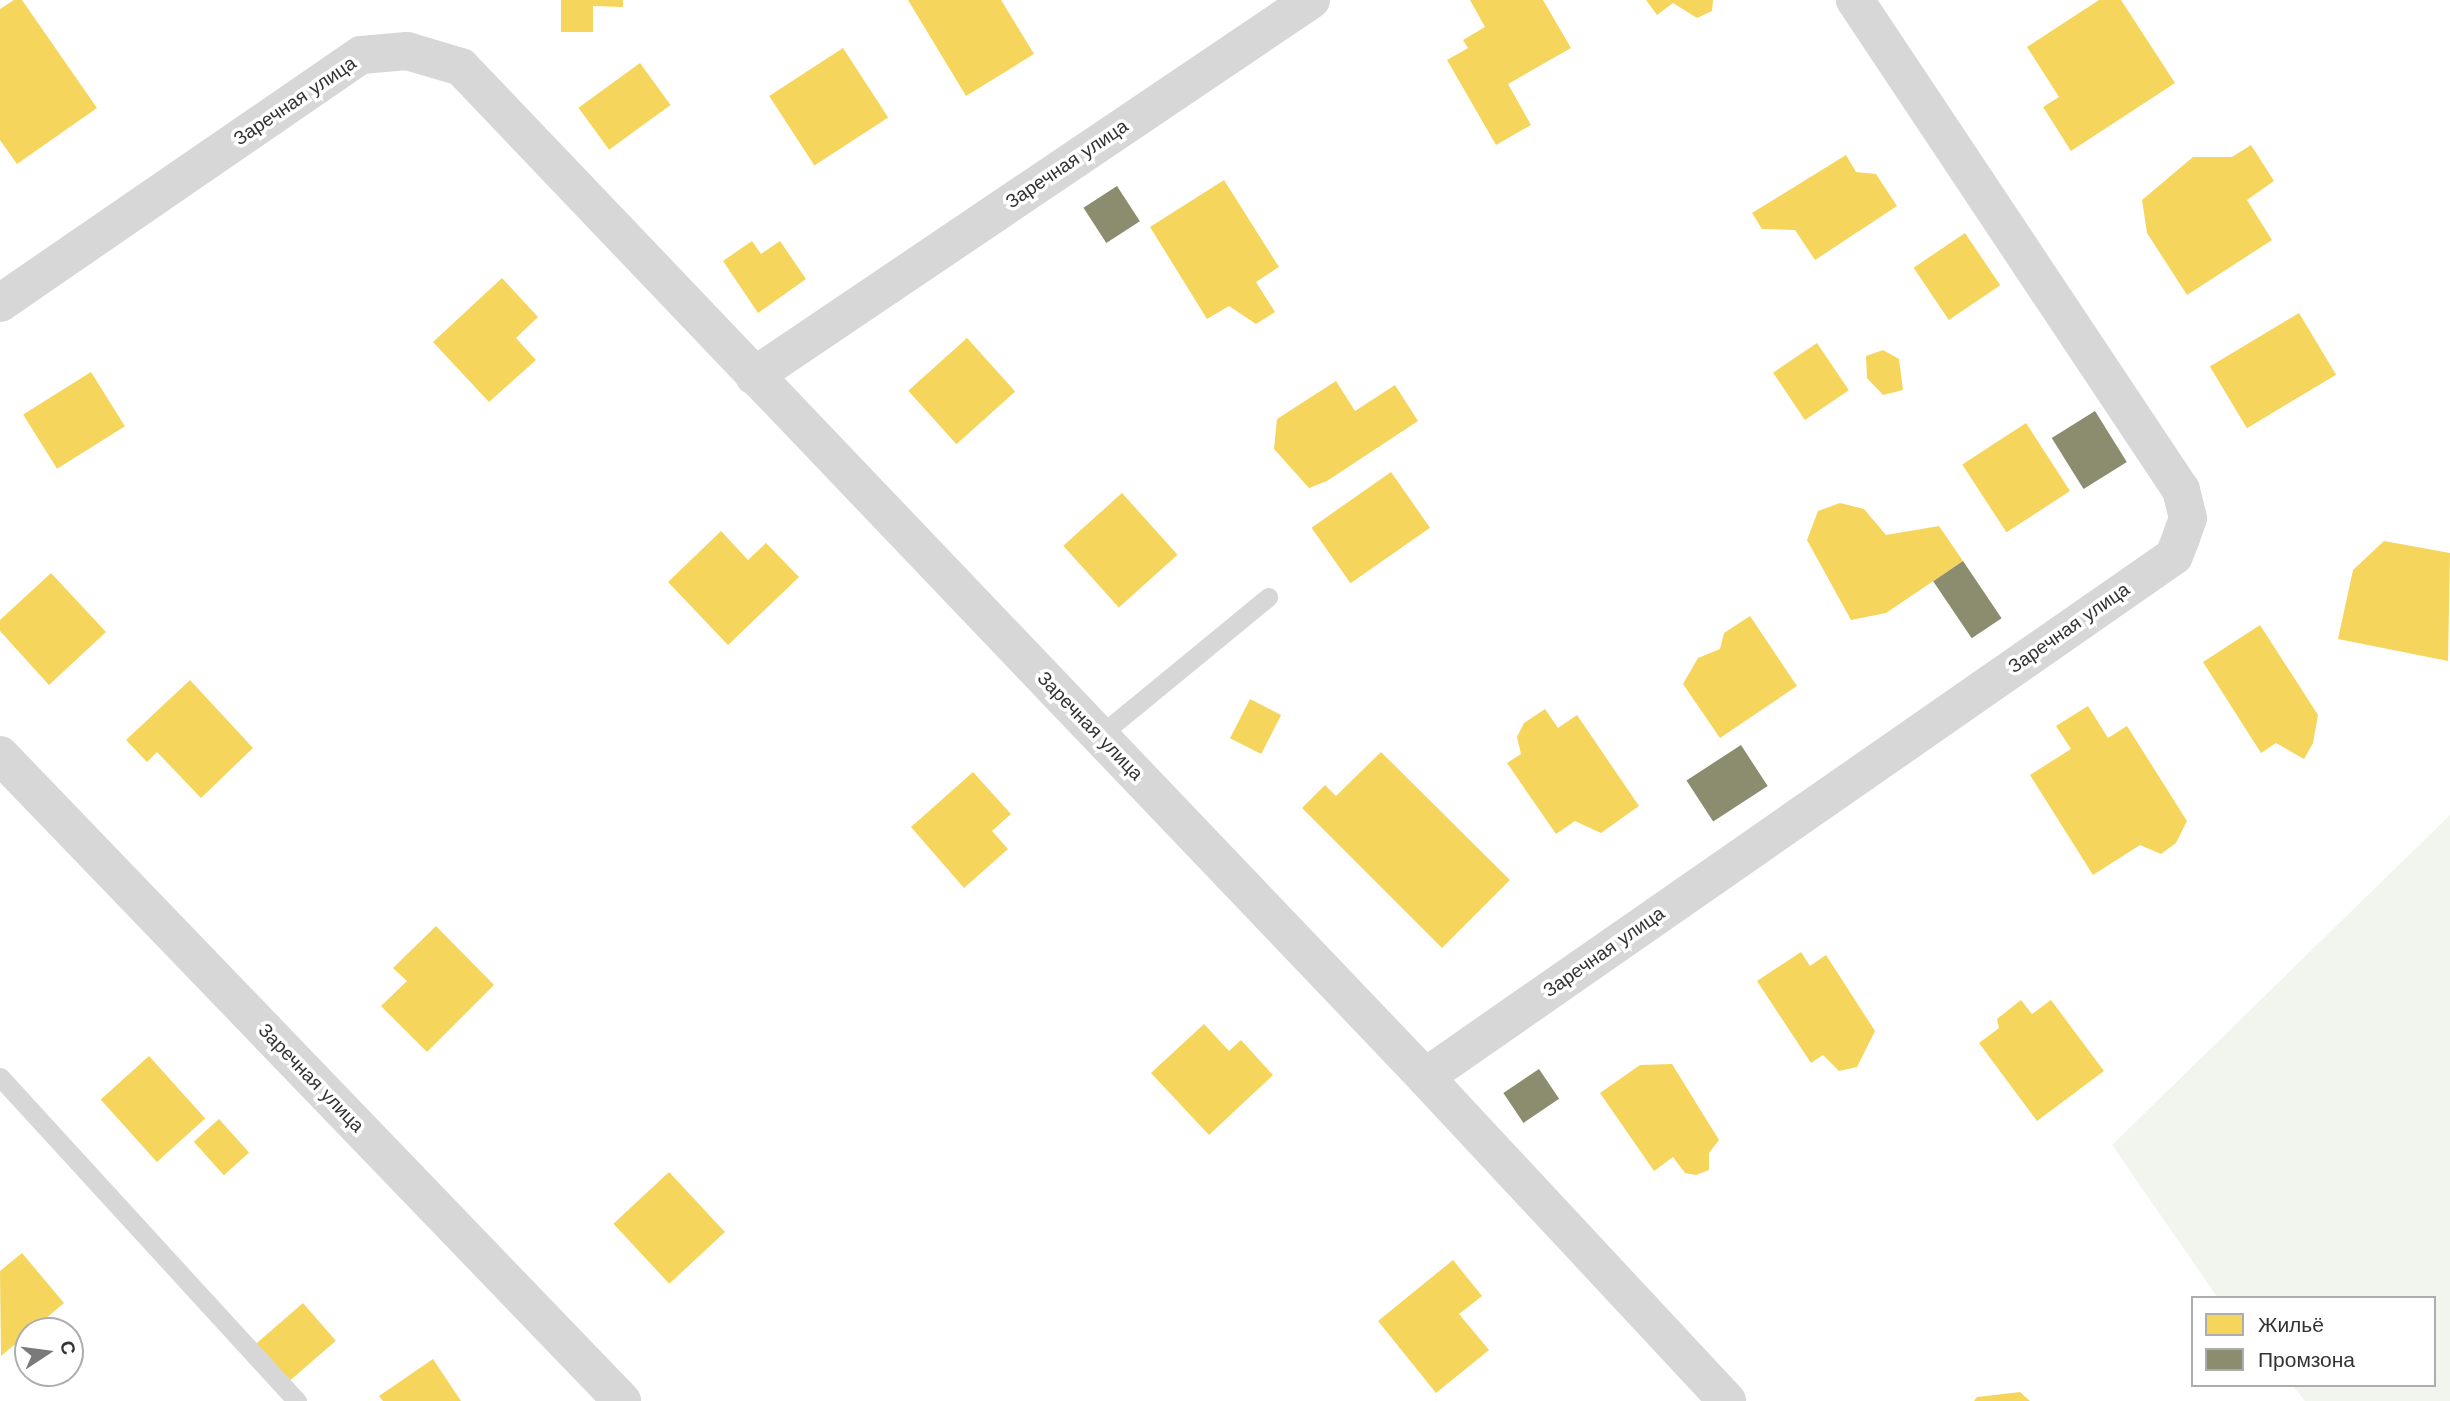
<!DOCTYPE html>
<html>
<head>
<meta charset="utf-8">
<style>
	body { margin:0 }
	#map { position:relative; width:2450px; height:1401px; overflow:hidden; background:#fff; font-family:"Work Sans",sans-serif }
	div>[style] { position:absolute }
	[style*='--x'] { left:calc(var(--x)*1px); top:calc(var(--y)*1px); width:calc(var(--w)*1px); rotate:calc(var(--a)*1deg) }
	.green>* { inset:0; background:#f1f5ed }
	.homes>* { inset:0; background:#f6d55c; transform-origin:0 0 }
	.industry>* { inset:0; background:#8c8c6e; transform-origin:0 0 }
	.service>* { height:19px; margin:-9.5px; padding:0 9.5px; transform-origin:9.5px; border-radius:9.5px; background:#d7d7d7 }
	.minor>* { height:38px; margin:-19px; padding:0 19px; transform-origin:19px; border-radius:19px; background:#d7d7d7 }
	span { translate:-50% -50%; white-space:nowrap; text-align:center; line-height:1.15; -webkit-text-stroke:7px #fff; paint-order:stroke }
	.street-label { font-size:19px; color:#333 }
	.legend { position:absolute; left:2191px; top:1296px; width:245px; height:91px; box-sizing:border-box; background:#fff; border:2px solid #adadad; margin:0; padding:9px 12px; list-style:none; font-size:21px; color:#333 }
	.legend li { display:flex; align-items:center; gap:14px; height:35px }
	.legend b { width:35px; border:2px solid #adadad }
	.north { position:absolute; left:14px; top:1317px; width:70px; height:70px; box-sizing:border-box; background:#fff; border:2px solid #adadad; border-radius:50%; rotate:77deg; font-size:19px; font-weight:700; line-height:28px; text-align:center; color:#333 }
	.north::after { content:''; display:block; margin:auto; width:24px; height:32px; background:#7a7a7a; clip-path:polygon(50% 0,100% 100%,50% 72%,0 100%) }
</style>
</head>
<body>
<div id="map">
	<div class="green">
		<i style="clip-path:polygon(2450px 815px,2450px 1401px,2305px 1401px,2292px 1385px,2434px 1385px,2434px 1298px,2218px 1298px,2112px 1145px)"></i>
	</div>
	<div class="homes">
		<i style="clip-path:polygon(14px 0,22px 0,97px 108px,17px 164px,0 140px,0 9px)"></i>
		<i style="clip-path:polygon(561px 0,623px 0,623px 7px,593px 6px,593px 32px,561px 32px)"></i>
		<i style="clip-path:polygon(908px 0,1001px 0,1034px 54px,966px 96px)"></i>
		<i style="clip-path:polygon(1470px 0,1543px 0,1571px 48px,1508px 84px,1531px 125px,1496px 145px,1447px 60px,1468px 48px,1463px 40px,1485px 27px)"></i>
		<i style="clip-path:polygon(1646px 0,1713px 0,1712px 11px,1697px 18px,1673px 3px,1657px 15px)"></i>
		<i style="clip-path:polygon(2099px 0,2121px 0,2175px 83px,2071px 151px,2043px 107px,2059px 97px,2027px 47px)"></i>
		<i style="left:843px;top:48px;width:83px;height:88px;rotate:57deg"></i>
		<i style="left:640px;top:63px;width:52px;height:76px;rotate:54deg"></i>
		<i style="clip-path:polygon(2251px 145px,2274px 181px,2247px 200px,2272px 240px,2187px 295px,2147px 233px,2142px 200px,2193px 157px,2232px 157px)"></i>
		<i style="clip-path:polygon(1846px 155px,1856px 172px,1876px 174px,1897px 206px,1815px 260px,1795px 230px,1762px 229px,1752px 213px)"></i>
		<i style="clip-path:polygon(1224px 180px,1279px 267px,1256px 282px,1275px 312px,1256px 324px,1229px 306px,1207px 319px,1150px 227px)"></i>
		<i style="left:1965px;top:233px;width:63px;height:62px;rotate:56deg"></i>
		<i style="clip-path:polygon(752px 241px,761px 254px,780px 241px,806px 279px,758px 313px,723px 261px)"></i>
		<i style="clip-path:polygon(502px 278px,538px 317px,516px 338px,536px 360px,489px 402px,433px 342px)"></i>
		<i style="left:2299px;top:313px;width:72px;height:104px;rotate:59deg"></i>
		<i style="left:967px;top:338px;width:72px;height:79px;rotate:48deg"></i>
		<i style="left:1817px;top:343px;width:57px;height:53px;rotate:56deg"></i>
		<i style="clip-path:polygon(1883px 350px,1899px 359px,1903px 390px,1883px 395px,1867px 378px,1866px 356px)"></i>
		<i style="left:91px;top:372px;width:64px;height:80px;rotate:58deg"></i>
		<i style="clip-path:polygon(1336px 381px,1355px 411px,1395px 385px,1418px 421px,1327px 481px,1309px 488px,1274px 449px,1277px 419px)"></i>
		<i style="left:2026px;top:423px;width:81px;height:76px;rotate:57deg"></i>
		<i style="left:1391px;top:472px;width:68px;height:97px;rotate:55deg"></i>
		<i style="left:1122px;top:493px;width:83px;height:79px;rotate:48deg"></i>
		<i style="clip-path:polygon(1840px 503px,1864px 509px,1886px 535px,1939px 526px,1963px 561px,1886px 613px,1851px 620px,1807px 540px,1818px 511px)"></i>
		<i style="clip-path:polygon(721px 531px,748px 560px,766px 543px,799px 577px,728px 645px,668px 582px)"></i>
		<i style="clip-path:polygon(2384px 541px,2450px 553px,2448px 661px,2338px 639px,2353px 570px)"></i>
		<i style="clip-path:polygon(51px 573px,106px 632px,49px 685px,0 631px,0 620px)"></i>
		<i style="clip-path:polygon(1750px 616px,1797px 686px,1720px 738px,1683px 684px,1698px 658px,1720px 649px,1724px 633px)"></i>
		<i style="clip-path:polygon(2260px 625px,2318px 715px,2313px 743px,2304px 759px,2276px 743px,2261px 753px,2203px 662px)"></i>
		<i style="clip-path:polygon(190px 680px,253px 748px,201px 798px,157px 752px,147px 762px,126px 740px)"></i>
		<i style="left:1250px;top:699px;width:35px;height:44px;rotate:27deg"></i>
		<i style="clip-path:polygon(2088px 706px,2108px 738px,2127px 726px,2187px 821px,2176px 843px,2161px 854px,2140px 845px,2093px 875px,2030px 775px,2071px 749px,2056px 726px)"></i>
		<i style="clip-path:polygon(1545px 709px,1558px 728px,1577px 715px,1639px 806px,1601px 833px,1575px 821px,1556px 834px,1507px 763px,1521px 754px,1517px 737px,1524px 723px)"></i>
		<i style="clip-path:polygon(1381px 752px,1510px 880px,1442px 948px,1302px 808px,1325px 785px,1336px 796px)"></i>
		<i style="clip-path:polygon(973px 772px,1011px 814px,992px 831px,1008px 849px,964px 888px,911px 827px)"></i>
		<i style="clip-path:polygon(436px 926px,494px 985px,427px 1052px,381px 1006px,407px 981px,393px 968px)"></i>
		<i style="clip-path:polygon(1801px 952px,1810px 966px,1826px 955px,1875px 1031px,1857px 1067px,1839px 1071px,1823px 1055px,1811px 1063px,1757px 981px)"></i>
		<i style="clip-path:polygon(2021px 1000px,2032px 1014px,2051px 1000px,2104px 1071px,2037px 1121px,1979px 1043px,1999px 1028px,1997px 1019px)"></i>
		<i style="clip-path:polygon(1204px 1024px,1229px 1051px,1241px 1040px,1273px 1075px,1209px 1135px,1151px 1073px)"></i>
		<i style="left:149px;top:1056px;width:84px;height:65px;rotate:48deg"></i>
		<i style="clip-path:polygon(1672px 1064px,1719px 1140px,1709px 1153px,1709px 1170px,1696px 1175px,1685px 1173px,1673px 1157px,1654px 1171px,1600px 1093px,1640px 1065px)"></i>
		<i style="left:219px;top:1119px;width:45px;height:34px;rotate:48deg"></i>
		<i style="left:669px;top:1172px;width:82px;height:76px;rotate:47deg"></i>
		<i style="clip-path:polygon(22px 1253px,64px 1303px,1px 1356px,0 1271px)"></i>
		<i style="clip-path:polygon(1453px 1260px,1482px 1296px,1459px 1314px,1489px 1350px,1436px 1393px,1378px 1321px)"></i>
		<i style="left:303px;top:1303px;width:50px;height:69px;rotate:49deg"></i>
		<i style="clip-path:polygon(433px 1359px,461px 1401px,383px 1401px,379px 1396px)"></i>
		<i style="clip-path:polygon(2020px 1392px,2030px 1401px,1974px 1401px,1977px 1397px)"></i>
	</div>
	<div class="industry">
		<i style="left:1117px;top:186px;width:42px;height:40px;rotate:57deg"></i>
		<i style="left:2095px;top:411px;width:60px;height:51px;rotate:58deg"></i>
		<i style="left:1963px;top:561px;width:69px;height:36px;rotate:56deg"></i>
		<i style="left:1741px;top:745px;width:49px;height:65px;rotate:57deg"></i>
		<i style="left:1539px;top:1069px;width:36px;height:43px;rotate:56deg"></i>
	</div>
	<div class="service">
		<i style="--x:1099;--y:736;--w:219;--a:-39.4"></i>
		<i style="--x:0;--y:1077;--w:440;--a:47.5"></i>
	</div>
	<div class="minor">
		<i style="--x:0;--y:303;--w:438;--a:-34.5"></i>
		<i style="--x:361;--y:55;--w:46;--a:-5"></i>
		<i style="--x:407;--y:51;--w:56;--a:16.5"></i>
		<i style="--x:461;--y:67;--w:1396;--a:46.33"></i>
		<i style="--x:1425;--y:1077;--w:443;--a:47"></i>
		<i style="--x:754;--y:376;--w:672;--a:-34.02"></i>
		<i style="--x:0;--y:755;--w:897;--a:46.08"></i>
		<i style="--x:1425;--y:1077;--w:912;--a:-34.82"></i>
		<i style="--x:2174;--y:556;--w:19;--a:-69"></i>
		<i style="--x:2181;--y:538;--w:21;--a:-71"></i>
		<i style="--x:2188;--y:518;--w:29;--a:-104"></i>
		<i style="--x:2181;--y:490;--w:589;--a:-123.64"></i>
	</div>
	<div class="street-label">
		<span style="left:295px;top:101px;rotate:-34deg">Заречная улица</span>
		<span style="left:1067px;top:164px;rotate:-34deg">Заречная улица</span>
		<span style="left:2069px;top:628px;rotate:-35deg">Заречная улица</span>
		<span style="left:1090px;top:726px;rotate:46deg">Заречная улица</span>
		<span style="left:1604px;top:952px;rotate:-35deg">Заречная улица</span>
		<span style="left:311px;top:1078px;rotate:46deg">Заречная улица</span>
	</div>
	<ul class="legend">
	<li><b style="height:19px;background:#f6d55c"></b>Жильё</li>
	<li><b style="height:19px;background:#8c8c6e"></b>Промзона</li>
	</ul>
	<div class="north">С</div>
</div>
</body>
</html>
